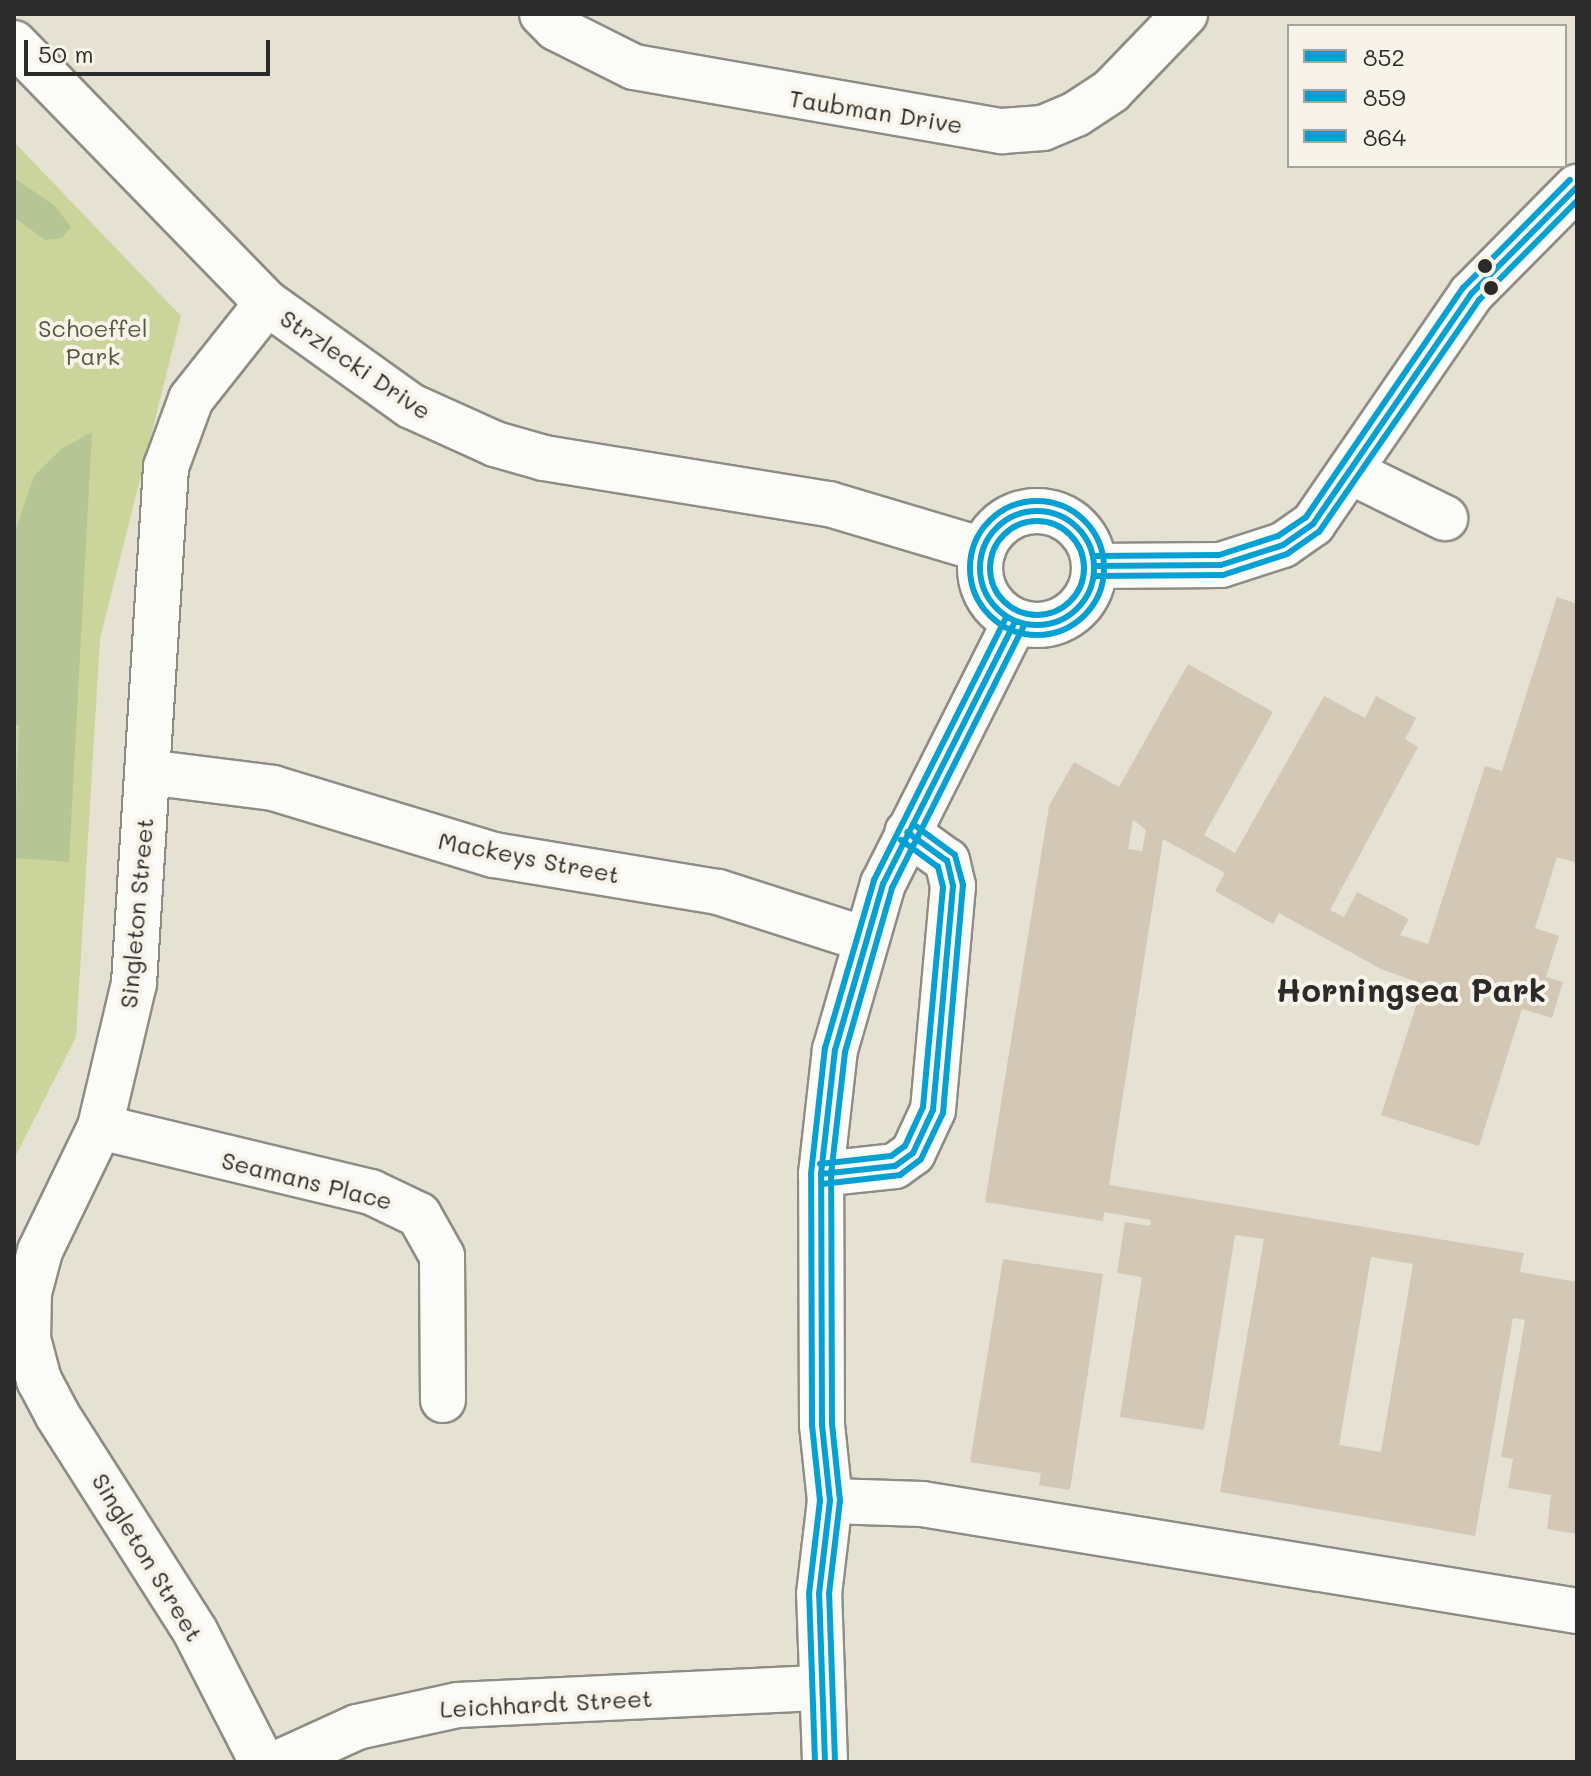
<!DOCTYPE html>
<html>
<head>
<meta charset="utf-8">
<style>
	body { margin:0 }
	#map { position:relative; width:1591px; height:1776px; overflow:hidden; background:#e5e2d3; font-family:Mali,sans-serif }
	div>[style] { position:absolute }
	[style*='--x'] { left:calc(var(--x)*1px); top:calc(var(--y)*1px); width:calc(var(--w)*1px); rotate:calc(var(--a)*1deg) }
	.green>* { inset:0; background:#cbd49a }
	.forest>* { inset:0; background:#b6c594 }
	.building>* { inset:0; background:#d3c8b6 }
	.roads { filter:drop-shadow(2px 0 #8e8c85) drop-shadow(-2px 0 #8e8c85) drop-shadow(0 2px #8e8c85) drop-shadow(0 -2px #8e8c85) }
	.minor>* { height:44px; margin:-22px; padding:0 22px; transform-origin:22px; border-radius:22px; background:#fbfbf8 }
	.minor>.ring { margin:-22px; padding:0; box-sizing:content-box; background:none; border:44px solid #fbfbf8; border-radius:50% }
	.bus-1>* { height:6px; margin:-3px; padding:0 3px; transform-origin:3px; border-radius:3px; background:#06a0d2 }
	.bus-1>.ring { margin:-3px; padding:0; box-sizing:content-box; background:none; border:6px solid #06a0d2; border-radius:50% }
	.bus-2>* { height:6px; margin:-3px; padding:0 3px; transform-origin:3px; border-radius:3px; background:#06a0d2 }
	.bus-2>.ring { margin:-3px; padding:0; box-sizing:content-box; background:none; border:6px solid #06a0d2; border-radius:50% }
	.bus-3>* { height:6px; margin:-3px; padding:0 3px; transform-origin:3px; border-radius:3px; background:#06a0d2 }
	.bus-3>.ring { margin:-3px; padding:0; box-sizing:content-box; background:none; border:6px solid #06a0d2; border-radius:50% }
	.dots>* { width:22px; height:22px; translate:-50% -50%; box-sizing:border-box; border:4px solid #f7f3e8; border-radius:50% }
	span { translate:-50% -50%; white-space:nowrap; text-align:center; line-height:1.15; -webkit-text-stroke:8px #f7f3e8; paint-order:stroke }
	.street-label { font-size:24px; color:#2b2b2b }
	.park-label { font-size:24px; color:#545a3e }
	.district-label { font-size:32px; color:#2b2b2b; font-weight:700 }
	.frame { position:absolute; inset:0; border:16px solid #2b2b2b; pointer-events:none }
	.legend { position:absolute; left:1287px; top:24px; width:280px; height:144px; box-sizing:border-box; background:#f7f3e8; border:2px solid #a5a39c; margin:0; padding:10px 14px; list-style:none; font-size:24px; color:#2b2b2b }
	.legend li { display:flex; align-items:center; gap:16px; height:40px }
	.legend b { width:40px; border:2px solid #a5a39c }
	.scale { position:absolute; left:24px; top:40px; width:246px; height:36px; box-sizing:border-box; border:4px solid #2b2b2b; border-top:0; padding-left:10px; font-size:24px; line-height:28px; white-space:nowrap; color:#2b2b2b; -webkit-text-stroke:6px #f7f3e8; paint-order:stroke }
</style>
</head>
<body>
<div id="map">
	<div class="green">
		<i style="clip-path:polygon(14px 142px,181px 316px,100px 639px,76px 1037px,14px 1159px)"></i>
	</div>
	<div class="forest">
		<i style="clip-path:polygon(14px 178px,54px 205px,71px 227px,62px 238px,45px 240px,14px 217px)"></i>
		<i style="clip-path:polygon(92px 432px,69px 862px,14px 858px,19px 725px,14px 725px,14px 535px,34px 476px,61px 449px)"></i>
	</div>
	<div class="building">
		<i style="clip-path:polygon(evenodd,1557px 597px,1577px 604px,1577px 863px,1557px 857px,1535px 928px,1559px 936px,1546px 977px,1563px 982px,1552px 1018px,1522px 1009px,1479px 1146px,1381px 1115px,1423px 984px,1381px 969px,1279px 913px,1273px 924px,1215px 891px,1225px 873px,1163px 839px,1109px 1185px,1524px 1253px,1520px 1272px,1577px 1282px,1577px 1534px,1547px 1529px,1551px 1495px,1508px 1488px,1513px 1459px,1501px 1457px,1525px 1320px,1513px 1318px,1475px 1536px,1220px 1492px,1264px 1239px,1235px 1235px,1204px 1430px,1120px 1417px,1142px 1277px,1117px 1273px,1125px 1222px,1150px 1226px,1151px 1220px,1104px 1212px,1103px 1221px,985px 1202px,1049px 806px,1074px 762px,1119px 787px,1188px 664px,1273px 712px,1204px 835px,1235px 853px,1324px 696px,1365px 718px,1376px 696px,1416px 718px,1405px 739px,1418px 747px,1330px 910px,1344px 917px,1357px 892px,1409px 919px,1400px 935px,1428px 944px,1485px 766px,1502px 771px,1557px 597px,1133px 820px,1146px 830px,1142px 851px,1128px 849px,1133px 820px,1557px 597px,1371px 1257px,1413px 1264px,1381px 1452px,1339px 1445px,1371px 1257px)"></i>
		<i style="clip-path:polygon(1003px 1259px,1103px 1274px,1070px 1490px,1039px 1485px,1041px 1473px,970px 1462px)"></i>
	</div>
	<div class="roads">
		<div class="minor">
			<i style="--x:542;--y:14;--w:20;--a:45"></i>
			<i style="--x:556;--y:28;--w:87;--a:26.6"></i>
			<i style="--x:634;--y:67;--w:374;--a:9.9"></i>
			<i style="--x:1002;--y:131;--w:41;--a:-4.2"></i>
			<i style="--x:1043;--y:128;--w:36;--a:-23"></i>
			<i style="--x:1076;--y:114;--w:42;--a:-33.3"></i>
			<i style="--x:1111;--y:91;--w:107;--a:-46.1"></i>
			<i style="--x:14;--y:43;--w:363;--a:45.8"></i>
			<i style="--x:267;--y:303;--w:177;--a:35.6"></i>
			<i style="--x:411;--y:406;--w:92;--a:24.3"></i>
			<i style="--x:495;--y:444;--w:51;--a:15.9"></i>
			<i style="--x:544;--y:458;--w:289;--a:9.2"></i>
			<i style="--x:829;--y:504;--w:161;--a:16.6"></i>
			<i style="--x:1351;--y:472;--w:105;--a:26.1"></i>
			<i class="ring" style="left:980px;top:511px;width:70px;height:70px"></i>
			<i style="--x:1094;--y:566;--w:127;--a:-0.5"></i>
			<i style="--x:1221;--y:565;--w:65;--a:-17.9"></i>
			<i style="--x:1283;--y:545;--w:37;--a:-35"></i>
			<i style="--x:1313;--y:524;--w:279;--a:-55.5"></i>
			<i style="--x:1471;--y:294;--w:151;--a:-45.3"></i>
			<i style="--x:147;--y:772;--w:127;--a:7.2"></i>
			<i style="--x:273;--y:788;--w:231;--a:16.9"></i>
			<i style="--x:494;--y:855;--w:227;--a:9.4"></i>
			<i style="--x:718;--y:892;--w:153;--a:17.8"></i>
			<i style="--x:100;--y:1127;--w:279;--a:13.5"></i>
			<i style="--x:371;--y:1192;--w:53;--a:25.6"></i>
			<i style="--x:419;--y:1215;--w:47;--a:60.7"></i>
			<i style="--x:442;--y:1256;--w:144;--a:89.6"></i>
			<i style="--x:821;--y:1174;--w:74;--a:-6.2"></i>
			<i style="--x:895;--y:1166;--w:22;--a:-36"></i>
			<i style="--x:913;--y:1153;--w:47;--a:-65.1"></i>
			<i style="--x:933;--y:1110;--w:225;--a:-84.9"></i>
			<i style="--x:953;--y:886;--w:26;--a:-103"></i>
			<i style="--x:947;--y:861;--w:49;--a:-144.1"></i>
			<i style="--x:830;--y:1501;--w:92;--a:1.9"></i>
			<i style="--x:922;--y:1504;--w:664;--a:9.28"></i>
			<i style="--x:262;--y:1762;--w:147;--a:-117.1"></i>
			<i style="--x:195;--y:1631;--w:257;--a:-122.5"></i>
			<i style="--x:57;--y:1414;--w:38;--a:-118"></i>
			<i style="--x:39;--y:1380;--w:42;--a:-105"></i>
			<i style="--x:28;--y:1339;--w:46;--a:-88.8"></i>
			<i style="--x:29;--y:1293;--w:43;--a:-75.3"></i>
			<i style="--x:40;--y:1251;--w:138;--a:-64.2"></i>
			<i style="--x:100;--y:1127;--w:148;--a:-76.7"></i>
			<i style="--x:134;--y:983;--w:517;--a:-86.45"></i>
			<i style="--x:166;--y:467;--w:72;--a:-69.8"></i>
			<i style="--x:191;--y:399;--w:122;--a:-51.6"></i>
			<i style="--x:280;--y:1762;--w:85;--a:-24.4"></i>
			<i style="--x:357;--y:1727;--w:103;--a:-12.3"></i>
			<i style="--x:458;--y:1705;--w:364;--a:-2.7"></i>
			<i style="--x:825;--y:1762;--w:168;--a:-92"></i>
			<i style="--x:819;--y:1594;--w:94;--a:-83.3"></i>
			<i style="--x:830;--y:1501;--w:76;--a:-96"></i>
			<i style="--x:822;--y:1425;--w:251;--a:-90.2"></i>
			<i style="--x:821;--y:1174;--w:125;--a:-83.6"></i>
			<i style="--x:835;--y:1050;--w:173;--a:-73.9"></i>
			<i style="--x:883;--y:884;--w:293;--a:-63.3"></i>
		</div>
	</div>
	<div class="bus-1">
		<i class="ring" style="left:980px;top:511px;width:108px;height:108px"></i>
		<i style="--x:1094;--y:566;--w:127;--a:-0.5"></i>
		<i style="--x:1221;--y:565;--w:65;--a:-17.9"></i>
		<i style="--x:1283;--y:545;--w:37;--a:-35"></i>
		<i style="--x:1313;--y:524;--w:279;--a:-55.5"></i>
		<i style="--x:1471;--y:294;--w:151;--a:-45.3"></i>
		<i style="--x:821;--y:1174;--w:74;--a:-6.2"></i>
		<i style="--x:895;--y:1166;--w:22;--a:-36"></i>
		<i style="--x:913;--y:1153;--w:47;--a:-65.1"></i>
		<i style="--x:933;--y:1110;--w:225;--a:-84.9"></i>
		<i style="--x:953;--y:886;--w:26;--a:-103"></i>
		<i style="--x:947;--y:861;--w:49;--a:-144.1"></i>
		<i style="--x:825;--y:1762;--w:168;--a:-92"></i>
		<i style="--x:819;--y:1594;--w:94;--a:-83.3"></i>
		<i style="--x:830;--y:1501;--w:76;--a:-96"></i>
		<i style="--x:822;--y:1425;--w:251;--a:-90.2"></i>
		<i style="--x:821;--y:1174;--w:125;--a:-83.6"></i>
		<i style="--x:835;--y:1050;--w:173;--a:-73.9"></i>
		<i style="--x:883;--y:884;--w:293;--a:-63.3"></i>
	</div>
	<div class="bus-2">
		<i class="ring" style="left:970px;top:501px;width:128px;height:128px"></i>
		<i style="--x:1094;--y:576;--w:129;--a:-0.4"></i>
		<i style="--x:1223;--y:575;--w:67;--a:-18.2"></i>
		<i style="--x:1287;--y:554;--w:39;--a:-35"></i>
		<i style="--x:1319;--y:532;--w:282;--a:-55.4"></i>
		<i style="--x:1479;--y:300;--w:139;--a:-45.3"></i>
		<i style="--x:822;--y:1184;--w:79;--a:-6.6"></i>
		<i style="--x:900;--y:1175;--w:26;--a:-37"></i>
		<i style="--x:921;--y:1159;--w:51;--a:-64.4"></i>
		<i style="--x:943;--y:1113;--w:229;--a:-85"></i>
		<i style="--x:963;--y:885;--w:31;--a:-105"></i>
		<i style="--x:955;--y:855;--w:52;--a:-143.6"></i>
		<i style="--x:835;--y:1762;--w:168;--a:-92"></i>
		<i style="--x:829;--y:1594;--w:94;--a:-83.3"></i>
		<i style="--x:840;--y:1501;--w:77;--a:-95.9"></i>
		<i style="--x:832;--y:1424;--w:249;--a:-90.2"></i>
		<i style="--x:831;--y:1175;--w:124;--a:-83.5"></i>
		<i style="--x:845;--y:1052;--w:171;--a:-74"></i>
		<i style="--x:892;--y:888;--w:293;--a:-63.3"></i>
	</div>
	<div class="bus-3">
		<i class="ring" style="left:990px;top:521px;width:88px;height:88px"></i>
		<i style="--x:1094;--y:556;--w:125;--a:-0.5"></i>
		<i style="--x:1219;--y:555;--w:62;--a:-17.9"></i>
		<i style="--x:1278;--y:536;--w:34;--a:-34"></i>
		<i style="--x:1306;--y:517;--w:278;--a:-55.6"></i>
		<i style="--x:1463;--y:288;--w:152;--a:-45.3"></i>
		<i style="--x:820;--y:1164;--w:71;--a:-6.4"></i>
		<i style="--x:891;--y:1156;--w:17;--a:-36"></i>
		<i style="--x:905;--y:1146;--w:43;--a:-65.2"></i>
		<i style="--x:923;--y:1107;--w:221;--a:-84.8"></i>
		<i style="--x:943;--y:887;--w:21;--a:-104"></i>
		<i style="--x:938;--y:867;--w:46;--a:-143.9"></i>
		<i style="--x:815;--y:1762;--w:168;--a:-92"></i>
		<i style="--x:809;--y:1594;--w:94;--a:-83.3"></i>
		<i style="--x:820;--y:1501;--w:76;--a:-96"></i>
		<i style="--x:812;--y:1425;--w:251;--a:-90.2"></i>
		<i style="--x:811;--y:1174;--w:127;--a:-83.7"></i>
		<i style="--x:825;--y:1048;--w:175;--a:-73.7"></i>
		<i style="--x:874;--y:880;--w:293;--a:-63.3"></i>
	</div>
	<div class="dots">
		<i style="left:1485px;top:266px;background:#2b2b2b"></i>
		<i style="left:1491px;top:288px;background:#2b2b2b"></i>
	</div>
	<div class="street-label">
		<span style="left:876px;top:111px;rotate:9deg">Taubman Drive</span>
		<span style="left:356px;top:364px;rotate:34deg">Strzlecki Drive</span>
		<span style="left:529px;top:857px;rotate:11deg">Mackeys Street</span>
		<span style="left:136px;top:913px;rotate:-85deg">Singleton Street</span>
		<span style="left:307px;top:1180px;rotate:14deg">Seamans Place</span>
		<span style="left:148px;top:1557px;rotate:59deg">Singleton Street</span>
		<span style="left:546px;top:1703px;rotate:-3deg">Leichhardt Street</span>
	</div>
	<div class="park-label">
		<span style="left:93px;top:342px">Schoeffel<br>Park</span>
	</div>
	<div class="district-label">
		<span style="left:1411px;top:989px">Horningsea Park</span>
	</div>
	<div class="frame"></div>
	<ul class="legend">
	<li><b style="height:10px;background:#06a0d2"></b>852</li>
	<li><b style="height:10px;background:#06a0d2"></b>859</li>
	<li><b style="height:10px;background:#06a0d2"></b>864</li>
	</ul>
	<div class="scale">50 m</div>
</div>
</body>
</html>
